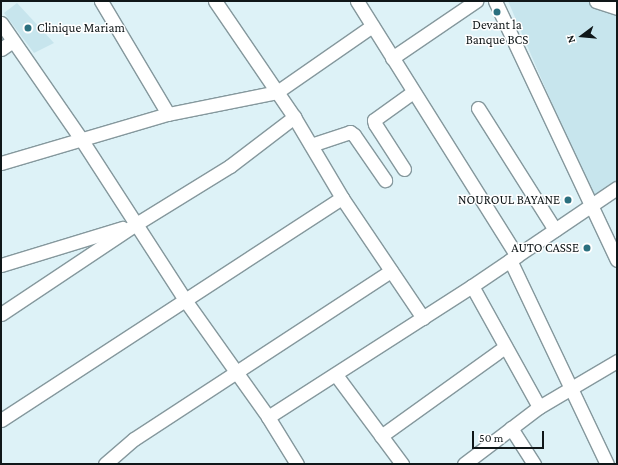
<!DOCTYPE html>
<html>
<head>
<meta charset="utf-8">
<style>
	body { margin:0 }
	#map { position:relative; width:618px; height:465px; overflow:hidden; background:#ddf2f7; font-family:"Crimson Pro",serif }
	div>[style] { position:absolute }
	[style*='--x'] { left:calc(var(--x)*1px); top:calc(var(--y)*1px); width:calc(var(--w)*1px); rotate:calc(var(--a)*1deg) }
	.built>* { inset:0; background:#c7e5ed }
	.roads { filter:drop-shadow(1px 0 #85989d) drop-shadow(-1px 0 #85989d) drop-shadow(0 1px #85989d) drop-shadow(0 -1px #85989d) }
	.minor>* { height:13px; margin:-6.5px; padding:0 6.5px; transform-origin:6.5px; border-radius:6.5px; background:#fff }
	.dots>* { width:11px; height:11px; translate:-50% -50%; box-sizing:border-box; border:2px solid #fff; border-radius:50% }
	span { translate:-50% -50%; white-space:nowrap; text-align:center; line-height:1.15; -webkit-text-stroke:3px #fff; paint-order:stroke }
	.poi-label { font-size:13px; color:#101719 }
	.left { translate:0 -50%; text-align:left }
	.right { translate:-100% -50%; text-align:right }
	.frame { position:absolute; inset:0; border:2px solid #101719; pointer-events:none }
	.north { position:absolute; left:562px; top:16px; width:40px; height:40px; -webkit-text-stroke:3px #fff; paint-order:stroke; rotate:254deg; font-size:11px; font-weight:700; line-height:16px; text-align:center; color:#101719 }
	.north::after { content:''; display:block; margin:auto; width:14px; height:18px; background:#101719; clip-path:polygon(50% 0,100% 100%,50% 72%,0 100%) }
	.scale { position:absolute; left:472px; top:431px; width:72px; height:18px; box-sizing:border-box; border:2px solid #101719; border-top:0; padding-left:5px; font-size:12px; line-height:14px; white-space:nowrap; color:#101719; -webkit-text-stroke:3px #fff; paint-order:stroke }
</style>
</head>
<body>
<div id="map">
	<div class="built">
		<i style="clip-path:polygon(508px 1px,617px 1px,617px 179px,592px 197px)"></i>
		<i style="clip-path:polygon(17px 3px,54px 43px,34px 53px,4px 13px)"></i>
	</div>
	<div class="roads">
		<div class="minor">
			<i style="--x:101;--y:1;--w:131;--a:59.3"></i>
			<i style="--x:215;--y:1;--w:140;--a:55.7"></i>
			<i style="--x:294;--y:117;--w:94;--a:59.3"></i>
			<i style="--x:342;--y:198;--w:145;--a:56"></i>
			<i style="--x:357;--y:1;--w:301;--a:57.9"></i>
			<i style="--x:495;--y:1;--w:286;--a:64.8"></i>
			<i style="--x:596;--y:1;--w:22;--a:18"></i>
			<i style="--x:1;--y:23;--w:141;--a:55.4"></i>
			<i style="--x:81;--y:139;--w:192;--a:57.1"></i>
			<i style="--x:185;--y:300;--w:143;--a:54.6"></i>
			<i style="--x:268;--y:417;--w:55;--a:58.3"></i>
			<i style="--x:1;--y:49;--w:14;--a:-34"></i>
			<i style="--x:392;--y:58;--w:102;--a:-34.2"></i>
			<i style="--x:478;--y:108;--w:144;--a:57.7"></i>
			<i style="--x:311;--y:145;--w:41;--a:-18.4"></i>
			<i style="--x:350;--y:132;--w:5;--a:37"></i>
			<i style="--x:354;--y:135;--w:55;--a:55.4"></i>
			<i style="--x:1;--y:163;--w:174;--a:-16.4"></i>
			<i style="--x:168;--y:114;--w:111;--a:-11.4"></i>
			<i style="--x:277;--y:92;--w:116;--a:-34.8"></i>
			<i style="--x:404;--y:169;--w:54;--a:-122.8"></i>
			<i style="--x:375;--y:124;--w:4;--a:-104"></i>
			<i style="--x:374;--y:120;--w:48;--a:-35.7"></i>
			<i style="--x:510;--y:260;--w:226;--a:64.6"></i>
			<i style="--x:1;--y:265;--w:127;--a:-17"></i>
			<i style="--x:472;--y:286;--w:138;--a:61"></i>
			<i style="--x:1;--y:314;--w:162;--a:-33.7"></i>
			<i style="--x:136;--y:224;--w:110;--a:-31.7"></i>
			<i style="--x:230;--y:166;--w:81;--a:-37.4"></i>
			<i style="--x:336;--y:375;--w:111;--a:53.4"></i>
			<i style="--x:268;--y:417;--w:242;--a:-32.7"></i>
			<i style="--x:472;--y:286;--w:175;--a:-34.1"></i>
			<i style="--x:1;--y:420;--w:407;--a:-33.1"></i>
			<i style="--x:511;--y:428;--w:43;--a:57.4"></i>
			<i style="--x:381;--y:436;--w:153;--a:-35.7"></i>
			<i style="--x:105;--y:464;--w:38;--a:-41"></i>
			<i style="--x:134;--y:439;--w:307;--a:-33.2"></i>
			<i style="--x:464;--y:464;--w:94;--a:-37.2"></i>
			<i style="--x:539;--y:407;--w:91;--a:-30.5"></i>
		</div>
	</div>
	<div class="dots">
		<i style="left:497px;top:12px;background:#2b707f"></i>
		<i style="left:28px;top:28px;background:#2b707f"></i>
		<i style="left:568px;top:200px;background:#2b707f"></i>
		<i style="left:587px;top:248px;background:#2b707f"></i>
	</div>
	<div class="poi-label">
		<span style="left:497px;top:33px">Devant la<br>Banque BCS</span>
		<span class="left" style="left:37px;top:28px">Clinique Mariam</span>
		<span class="right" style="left:560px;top:200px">NOUROUL BAYANE</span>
		<span class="right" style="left:579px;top:248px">AUTO CASSE</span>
	</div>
	<div class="frame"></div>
	<div class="north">N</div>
	<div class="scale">50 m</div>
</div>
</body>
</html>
